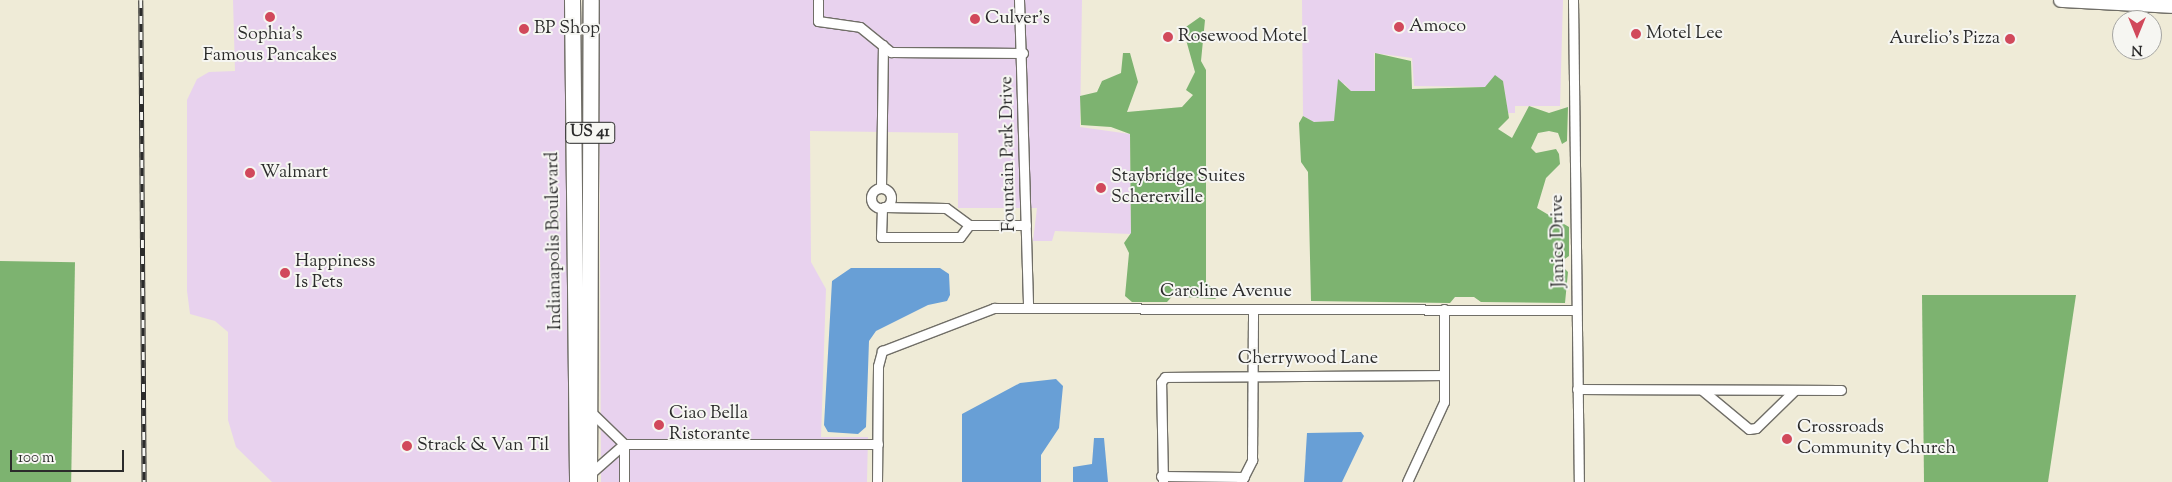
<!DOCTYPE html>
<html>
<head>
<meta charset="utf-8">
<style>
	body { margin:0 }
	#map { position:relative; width:2172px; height:482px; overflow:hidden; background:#efebd7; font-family:"Sorts Mill Goudy",serif }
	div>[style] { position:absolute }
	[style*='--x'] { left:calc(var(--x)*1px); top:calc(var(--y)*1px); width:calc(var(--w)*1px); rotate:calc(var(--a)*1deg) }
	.built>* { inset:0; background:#e8d2ee }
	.forest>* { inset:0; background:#7db370; transform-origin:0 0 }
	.water>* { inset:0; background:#689fd6 }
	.roads { filter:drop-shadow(1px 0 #706e67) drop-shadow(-1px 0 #706e67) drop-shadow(0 1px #706e67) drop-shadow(0 -1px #706e67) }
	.minor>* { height:9px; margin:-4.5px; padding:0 4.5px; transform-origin:4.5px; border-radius:4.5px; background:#fff }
	.minor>.ring { margin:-4.5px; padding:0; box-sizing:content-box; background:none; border:9px solid #fff; border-radius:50% }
	.primary>* { height:14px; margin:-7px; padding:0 7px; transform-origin:7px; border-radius:7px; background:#fff }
	.trunk>* { height:15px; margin:-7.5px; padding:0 7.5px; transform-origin:7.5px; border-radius:7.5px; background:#fff }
	.rail>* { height:4.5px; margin-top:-2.25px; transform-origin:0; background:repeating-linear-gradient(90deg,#f6f6f2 0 8px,#2b2b2b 0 16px); box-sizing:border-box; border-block:1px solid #2b2b2b }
	.dots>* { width:14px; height:14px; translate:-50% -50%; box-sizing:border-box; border:2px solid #f6f6f2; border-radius:50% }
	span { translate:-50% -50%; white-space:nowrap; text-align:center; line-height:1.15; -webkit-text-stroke:4px #f6f6f2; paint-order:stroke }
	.shield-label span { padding:1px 4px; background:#f6f6f2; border:1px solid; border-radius:4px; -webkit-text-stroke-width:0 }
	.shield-label { font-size:16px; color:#2b2b2b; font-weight:700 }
	.poi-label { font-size:18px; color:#2b2b2b }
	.left { translate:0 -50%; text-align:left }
	.right { translate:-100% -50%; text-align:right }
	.street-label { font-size:18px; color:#2b2b2b }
	.north { position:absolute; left:2112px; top:10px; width:50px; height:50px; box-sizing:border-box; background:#f6f6f2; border:1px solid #a5a5a2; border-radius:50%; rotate:180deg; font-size:14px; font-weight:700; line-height:20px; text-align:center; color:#2b2b2b }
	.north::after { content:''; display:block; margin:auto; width:18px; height:22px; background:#d1495b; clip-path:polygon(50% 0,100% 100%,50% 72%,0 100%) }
	.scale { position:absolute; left:10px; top:450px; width:114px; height:22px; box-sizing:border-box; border:2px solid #2b2b2b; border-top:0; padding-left:6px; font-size:15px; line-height:18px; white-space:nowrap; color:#2b2b2b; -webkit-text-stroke:4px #f6f6f2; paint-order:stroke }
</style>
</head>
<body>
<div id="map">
	<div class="built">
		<i style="clip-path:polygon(233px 0,564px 0,573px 482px,272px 482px,236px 447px,228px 420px,228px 332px,215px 321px,190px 314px,187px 291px,187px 100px,197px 79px,209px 72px,235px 71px)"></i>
		<i style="clip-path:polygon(599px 0,1082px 0,1080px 127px,1130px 134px,1131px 234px,1055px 231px,1052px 241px,1033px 241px,1037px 208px,958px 208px,958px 133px,810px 131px,811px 262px,826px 289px,821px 437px,868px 437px,867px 482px,601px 482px)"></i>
		<i style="clip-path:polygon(1302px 0,1563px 0,1560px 106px,1515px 106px,1515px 113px,1508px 113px,1503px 81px,1485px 87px,1414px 86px,1412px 58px,1374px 53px,1375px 91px,1351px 91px,1344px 83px,1334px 121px,1314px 122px,1303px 116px)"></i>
	</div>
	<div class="forest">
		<i style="clip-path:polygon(1200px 17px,1205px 20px,1201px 61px,1206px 70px,1206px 283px,1221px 294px,1215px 299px,1183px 297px,1176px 292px,1167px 302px,1132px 302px,1125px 296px,1129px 253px,1124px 243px,1131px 233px,1130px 134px,1111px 127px,1081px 125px,1080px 96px,1097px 92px,1102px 81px,1121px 73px,1123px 53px,1130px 53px,1138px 82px,1127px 112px,1182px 107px,1193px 95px,1186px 90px,1195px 72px,1183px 29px)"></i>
		<i style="clip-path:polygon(1375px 53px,1411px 61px,1412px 89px,1485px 87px,1495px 75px,1503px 81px,1509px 118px,1498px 129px,1512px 138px,1529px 106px,1549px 113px,1568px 107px,1567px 141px,1562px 144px,1558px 133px,1549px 131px,1538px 133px,1531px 148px,1536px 153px,1556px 149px,1559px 154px,1560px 164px,1546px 178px,1537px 208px,1569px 227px,1569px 256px,1559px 263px,1568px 272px,1565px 303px,1481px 302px,1474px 297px,1455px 297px,1450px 303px,1311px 301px,1308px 172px,1301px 162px,1299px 123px,1303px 116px,1314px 122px,1334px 121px,1338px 79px,1351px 91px,1375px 91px)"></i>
		<i style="left:0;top:261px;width:75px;height:221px;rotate:1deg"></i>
		<i style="clip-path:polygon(1922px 295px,2076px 295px,2048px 482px,1924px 482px)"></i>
	</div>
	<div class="water">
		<i style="clip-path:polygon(851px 268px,940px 268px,949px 274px,950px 295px,947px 301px,928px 305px,876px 331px,869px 341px,866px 427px,858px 434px,828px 432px,824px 425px,832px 281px)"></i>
		<i style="clip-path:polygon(1056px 379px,1063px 386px,1059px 428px,1041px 455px,1041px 482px,962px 482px,962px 414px,1020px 383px)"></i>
		<i style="clip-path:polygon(1361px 432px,1364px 436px,1342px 482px,1304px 482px,1307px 433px)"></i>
		<i style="clip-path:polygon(1094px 438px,1104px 438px,1108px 482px,1073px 482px,1073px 467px,1092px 464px)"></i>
	</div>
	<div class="roads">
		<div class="minor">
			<i style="--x:818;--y:0;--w:21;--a:90"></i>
			<i style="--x:818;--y:21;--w:42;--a:8.1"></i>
			<i style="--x:860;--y:27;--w:40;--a:39"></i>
			<i style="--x:891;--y:52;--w:132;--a:0.4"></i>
			<i style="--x:1019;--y:0;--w:307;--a:88.3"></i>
			<i style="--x:1573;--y:0;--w:482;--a:89.3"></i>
			<i style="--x:881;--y:187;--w:142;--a:-89.2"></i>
			<i class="ring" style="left:871px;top:188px;width:11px;height:11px"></i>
			<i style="--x:884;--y:207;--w:62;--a:0.9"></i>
			<i style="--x:946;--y:208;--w:29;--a:36"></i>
			<i style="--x:882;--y:208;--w:29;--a:92"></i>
			<i style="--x:881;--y:237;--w:79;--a:0"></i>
			<i style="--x:960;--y:237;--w:15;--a:-53"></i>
			<i style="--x:969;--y:225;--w:57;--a:0"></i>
			<i style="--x:1577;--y:389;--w:264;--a:0.2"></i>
			<i style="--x:1702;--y:390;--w:61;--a:39.7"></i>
			<i style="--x:1749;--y:429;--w:7;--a:-8"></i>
			<i style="--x:1756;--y:428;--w:54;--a:-44.3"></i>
			<i style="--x:590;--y:411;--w:47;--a:44.1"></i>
			<i style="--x:624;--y:444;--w:38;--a:90"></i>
			<i style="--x:591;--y:473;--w:44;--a:-41.3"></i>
			<i style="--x:624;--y:444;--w:254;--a:0"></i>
			<i style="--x:1161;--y:476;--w:83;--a:0.7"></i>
			<i style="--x:877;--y:482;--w:116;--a:-89.5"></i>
			<i style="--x:878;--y:366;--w:16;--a:-75"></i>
			<i style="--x:882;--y:351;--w:120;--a:-21"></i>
			<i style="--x:994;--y:308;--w:582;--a:0.2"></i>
			<i style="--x:1163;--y:482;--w:100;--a:-91.1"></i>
			<i style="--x:1161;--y:382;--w:6;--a:-51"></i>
			<i style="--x:1165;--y:377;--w:279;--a:-0.4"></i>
			<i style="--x:1241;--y:482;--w:25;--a:-63"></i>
			<i style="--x:1252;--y:460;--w:151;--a:-89.6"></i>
			<i style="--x:1407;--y:482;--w:88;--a:-65.2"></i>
			<i style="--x:1444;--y:402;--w:93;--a:-90"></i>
		</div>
		<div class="primary">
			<i style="--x:2061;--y:0;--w:111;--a:3.1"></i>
		</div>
		<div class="trunk">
			<i style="--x:572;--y:0;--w:482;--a:89.4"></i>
			<i style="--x:589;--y:482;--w:482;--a:-89.8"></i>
		</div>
	</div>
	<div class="rail">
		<i style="--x:141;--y:0;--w:482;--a:89.6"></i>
	</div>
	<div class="dots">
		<i style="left:270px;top:17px;background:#d1495b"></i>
		<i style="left:975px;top:19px;background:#d1495b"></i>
		<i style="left:1399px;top:27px;background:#d1495b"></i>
		<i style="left:524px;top:29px;background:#d1495b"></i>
		<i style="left:1636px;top:34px;background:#d1495b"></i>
		<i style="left:1168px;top:37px;background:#d1495b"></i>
		<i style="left:2010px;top:39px;background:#d1495b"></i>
		<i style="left:250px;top:173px;background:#d1495b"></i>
		<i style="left:1101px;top:188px;background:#d1495b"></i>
		<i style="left:285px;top:273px;background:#d1495b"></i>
		<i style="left:659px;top:425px;background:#d1495b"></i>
		<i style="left:1787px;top:439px;background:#d1495b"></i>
		<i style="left:407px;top:446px;background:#d1495b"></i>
	</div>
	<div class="shield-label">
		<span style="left:590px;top:133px">US 41</span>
	</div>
	<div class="poi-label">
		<span class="left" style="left:985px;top:19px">Culver's</span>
		<span class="left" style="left:1409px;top:27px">Amoco</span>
		<span class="left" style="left:534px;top:29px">BP Shop</span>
		<span class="left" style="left:1646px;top:34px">Motel Lee</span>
		<span style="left:270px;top:46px">Sophia's<br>Famous Pancakes</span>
		<span class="left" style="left:1178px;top:37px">Rosewood Motel</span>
		<span class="right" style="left:2000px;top:39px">Aurelio's Pizza</span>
		<span class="left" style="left:260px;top:173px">Walmart</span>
		<span class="left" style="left:1111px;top:188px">Staybridge Suites<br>Schererville</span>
		<span class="left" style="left:295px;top:273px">Happiness<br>Is Pets</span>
		<span class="left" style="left:669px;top:425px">Ciao Bella<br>Ristorante</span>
		<span class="left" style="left:1797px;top:439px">Crossroads<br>Community Church</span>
		<span class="left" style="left:417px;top:446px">Strack &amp; Van Til</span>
	</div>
	<div class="street-label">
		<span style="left:1009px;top:154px;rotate:-91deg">Fountain Park Drive</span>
		<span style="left:555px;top:241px;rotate:-91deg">Indianapolis Boulevard</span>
		<span style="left:1559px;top:241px;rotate:-91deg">Janice Drive</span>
		<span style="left:1226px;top:292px">Caroline Avenue</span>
		<span style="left:1308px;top:359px">Cherrywood Lane</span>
	</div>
	<div class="north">N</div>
	<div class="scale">100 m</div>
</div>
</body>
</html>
